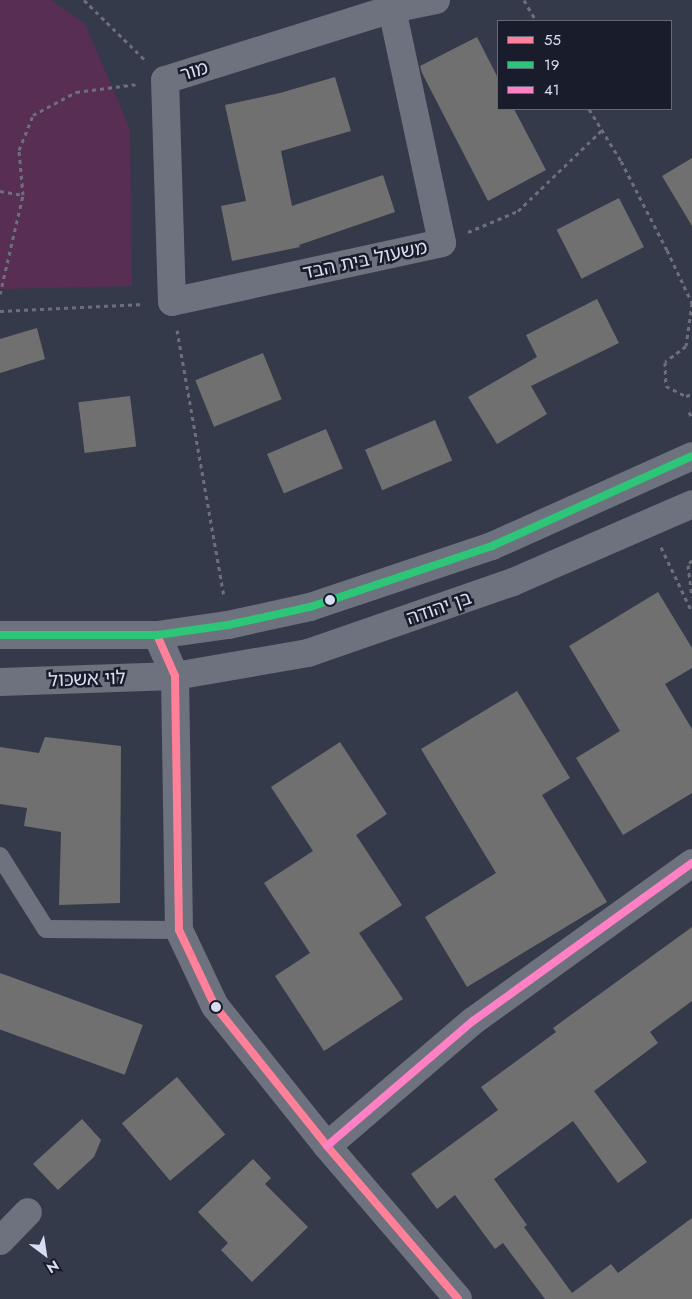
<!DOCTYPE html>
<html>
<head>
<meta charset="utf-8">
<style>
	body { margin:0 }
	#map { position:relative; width:692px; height:1299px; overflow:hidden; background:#353a4b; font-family:Jost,"Noto Sans Hebrew",sans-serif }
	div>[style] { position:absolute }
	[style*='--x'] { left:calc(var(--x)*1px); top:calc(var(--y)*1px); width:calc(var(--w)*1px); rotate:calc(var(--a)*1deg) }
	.green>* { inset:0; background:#592e55 }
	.building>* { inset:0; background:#707071; transform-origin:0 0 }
	.path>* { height:3px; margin-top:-1.5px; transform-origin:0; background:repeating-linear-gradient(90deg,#6d707b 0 4px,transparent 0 8px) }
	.service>* { height:18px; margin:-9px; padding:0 9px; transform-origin:9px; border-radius:9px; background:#6e717e }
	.minor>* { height:28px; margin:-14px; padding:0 14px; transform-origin:14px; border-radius:14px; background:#6e717e }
	.tertiary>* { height:28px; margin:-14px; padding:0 14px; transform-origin:14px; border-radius:14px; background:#6e717e }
	.bus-1>* { height:8px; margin:-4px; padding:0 4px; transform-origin:4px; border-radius:4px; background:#ff8098 }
	.bus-2>* { height:8px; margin:-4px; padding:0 4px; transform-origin:4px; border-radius:4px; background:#2dc577 }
	.bus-3>* { height:8px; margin:-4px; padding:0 4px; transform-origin:4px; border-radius:4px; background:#ff80c5 }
	.dots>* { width:14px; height:14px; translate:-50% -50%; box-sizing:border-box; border:2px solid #191d2b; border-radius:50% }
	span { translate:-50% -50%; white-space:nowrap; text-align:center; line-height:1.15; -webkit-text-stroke:5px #191d2b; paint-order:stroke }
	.street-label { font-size:19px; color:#d8ddf1 }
	.legend { position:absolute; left:497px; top:20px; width:175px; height:90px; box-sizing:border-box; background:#191d2b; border:1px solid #656a7a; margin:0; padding:6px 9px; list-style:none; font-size:15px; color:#d8ddf1 }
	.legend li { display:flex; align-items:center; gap:10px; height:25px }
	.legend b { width:25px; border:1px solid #656a7a }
	.north { position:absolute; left:20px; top:1229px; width:50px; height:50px; -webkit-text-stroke:4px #191d2b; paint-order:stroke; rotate:149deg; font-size:14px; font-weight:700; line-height:20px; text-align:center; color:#d8ddf1 }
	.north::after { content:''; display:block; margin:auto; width:18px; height:22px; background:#d8ddf1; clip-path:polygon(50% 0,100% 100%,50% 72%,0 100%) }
</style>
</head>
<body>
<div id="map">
	<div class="green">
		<i style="clip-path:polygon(0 0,51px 0,85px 24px,130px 129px,132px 286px,0 289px)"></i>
	</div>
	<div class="building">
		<i style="clip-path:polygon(477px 37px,498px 78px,498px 109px,514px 109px,546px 170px,488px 201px,422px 73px,420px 66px)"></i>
		<i style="clip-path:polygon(335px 77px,351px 131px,281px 151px,292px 206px,383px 175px,395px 212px,299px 245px,300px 247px,232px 261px,221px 206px,246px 201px,225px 105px,280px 93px)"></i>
		<i style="clip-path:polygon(692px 158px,692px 226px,662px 176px)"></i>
		<i style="left:619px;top:198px;width:55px;height:70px;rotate:63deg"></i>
		<i style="clip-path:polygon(597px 299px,619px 343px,531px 386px,547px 414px,497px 444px,468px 397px,537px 357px,526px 335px)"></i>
		<i style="clip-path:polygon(37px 328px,45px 359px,0 373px,0 339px)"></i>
		<i style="left:263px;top:353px;width:50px;height:73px;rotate:68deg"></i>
		<i style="left:130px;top:396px;width:51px;height:52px;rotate:83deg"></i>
		<i style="left:435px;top:420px;width:44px;height:76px;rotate:67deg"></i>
		<i style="left:326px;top:429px;width:43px;height:64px;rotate:67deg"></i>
		<i style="clip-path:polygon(658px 592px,692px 648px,692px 668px,665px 684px,692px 729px,692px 793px,623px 835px,576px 758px,620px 731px,569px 646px)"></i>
		<i style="clip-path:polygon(517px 691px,570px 778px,542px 795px,607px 902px,467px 987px,425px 917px,496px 873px,421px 749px)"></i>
		<i style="clip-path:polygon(45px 737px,121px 746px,120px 903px,59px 905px,61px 832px,24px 826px,27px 808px,0 804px,0 747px,39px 753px)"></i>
		<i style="clip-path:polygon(340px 742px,387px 814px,356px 835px,402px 905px,359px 933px,403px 999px,324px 1051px,275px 976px,310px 953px,264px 883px,313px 851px,271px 787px)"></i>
		<i style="clip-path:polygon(692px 927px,692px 1001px,650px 1032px,658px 1043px,594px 1091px,647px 1162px,618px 1183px,573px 1121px,494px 1179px,527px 1225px,524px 1227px,572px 1293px,611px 1264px,618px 1273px,692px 1218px,692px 1299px,545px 1299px,503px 1243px,495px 1249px,455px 1195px,437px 1209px,411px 1174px,498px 1110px,481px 1087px,556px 1032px,553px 1028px)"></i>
		<i style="left:0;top:973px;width:152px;height:53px;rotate:20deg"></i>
		<i style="left:177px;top:1077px;width:75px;height:72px;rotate:50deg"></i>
		<i style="clip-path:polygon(82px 1119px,101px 1140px,94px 1157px,58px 1190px,33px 1164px)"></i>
		<i style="clip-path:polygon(253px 1159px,271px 1178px,265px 1184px,308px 1227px,252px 1282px,221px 1250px,228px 1243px,198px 1212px)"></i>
	</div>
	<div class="path">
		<i style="--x:84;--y:0;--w:87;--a:44.5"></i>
		<i style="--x:524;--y:0;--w:24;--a:60"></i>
		<i style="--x:589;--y:109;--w:61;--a:58.4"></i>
		<i style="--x:621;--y:161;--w:100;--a:62.7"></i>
		<i style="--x:667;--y:250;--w:59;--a:64.7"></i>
		<i style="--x:692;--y:303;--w:43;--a:97.9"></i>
		<i style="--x:686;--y:346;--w:26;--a:143"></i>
		<i style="--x:665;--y:362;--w:24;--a:88"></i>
		<i style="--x:666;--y:386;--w:22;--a:27"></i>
		<i style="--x:686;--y:396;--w:6;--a:-18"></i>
		<i style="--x:0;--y:191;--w:23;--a:10"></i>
		<i style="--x:23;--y:195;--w:45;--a:-95.1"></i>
		<i style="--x:19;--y:150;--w:38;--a:-68"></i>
		<i style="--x:33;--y:115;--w:49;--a:-28.1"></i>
		<i style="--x:76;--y:92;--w:62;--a:-7.5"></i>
		<i style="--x:468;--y:232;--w:54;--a:-22.8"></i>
		<i style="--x:518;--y:211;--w:117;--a:-44"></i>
		<i style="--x:0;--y:294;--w:102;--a:-76.9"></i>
		<i style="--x:0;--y:311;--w:144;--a:-2.8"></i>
		<i style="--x:177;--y:330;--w:271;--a:80"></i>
		<i style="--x:689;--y:412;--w:7;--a:63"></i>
		<i style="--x:661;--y:547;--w:72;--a:64.5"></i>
		<i style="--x:692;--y:560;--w:6;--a:129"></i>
		<i style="--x:688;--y:565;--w:32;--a:83"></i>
	</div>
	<div class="service">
		<i style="--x:0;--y:856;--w:86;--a:57.8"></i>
		<i style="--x:46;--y:929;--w:133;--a:0.4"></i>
	</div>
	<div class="minor">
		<i style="--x:392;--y:9;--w:239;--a:77.9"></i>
		<i style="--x:442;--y:243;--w:276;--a:167.7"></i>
		<i style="--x:172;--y:302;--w:222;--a:-91.8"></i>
		<i style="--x:165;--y:80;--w:238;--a:-17.4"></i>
		<i style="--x:392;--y:9;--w:45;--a:-11.6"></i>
		<i style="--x:327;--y:1146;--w:192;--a:-40.6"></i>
		<i style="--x:473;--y:1021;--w:270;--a:-35.8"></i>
		<i style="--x:0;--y:1241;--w:40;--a:-46"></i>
	</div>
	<div class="tertiary">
		<i style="--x:0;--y:635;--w:157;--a:0"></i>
		<i style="--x:157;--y:635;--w:72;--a:-8"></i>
		<i style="--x:228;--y:625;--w:84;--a:-12.4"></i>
		<i style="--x:310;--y:607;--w:192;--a:-18.5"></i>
		<i style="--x:492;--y:546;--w:219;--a:-24.2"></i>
		<i style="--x:157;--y:635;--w:45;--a:66.3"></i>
		<i style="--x:175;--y:676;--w:254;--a:89.1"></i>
		<i style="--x:179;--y:930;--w:84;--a:64.7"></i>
		<i style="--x:215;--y:1006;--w:179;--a:51.3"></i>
		<i style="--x:327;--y:1146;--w:201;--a:49.4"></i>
		<i style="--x:0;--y:682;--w:175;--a:-2"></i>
		<i style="--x:175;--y:676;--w:135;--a:-9.8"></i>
		<i style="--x:308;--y:653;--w:217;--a:-19.1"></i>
		<i style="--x:513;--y:582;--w:195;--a:-23.5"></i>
	</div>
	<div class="bus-1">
		<i style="--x:157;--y:635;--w:45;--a:66.3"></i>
		<i style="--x:175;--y:676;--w:254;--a:89.1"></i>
		<i style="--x:179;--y:930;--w:84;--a:64.7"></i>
		<i style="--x:215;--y:1006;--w:179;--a:51.3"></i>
		<i style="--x:327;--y:1146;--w:201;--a:49.4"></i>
	</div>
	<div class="bus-2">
		<i style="--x:0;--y:635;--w:157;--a:0"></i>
		<i style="--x:157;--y:635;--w:72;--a:-8"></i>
		<i style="--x:228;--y:625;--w:84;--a:-12.4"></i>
		<i style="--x:310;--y:607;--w:192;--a:-18.5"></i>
		<i style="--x:492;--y:546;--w:219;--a:-24.2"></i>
	</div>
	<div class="bus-3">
		<i style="--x:327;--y:1146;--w:192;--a:-40.6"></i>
		<i style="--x:473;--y:1021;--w:270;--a:-35.8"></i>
	</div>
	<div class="dots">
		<i style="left:330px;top:600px;background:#d8ddf1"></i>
		<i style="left:216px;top:1007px;background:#d8ddf1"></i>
	</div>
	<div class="street-label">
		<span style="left:194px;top:71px;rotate:-17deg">מור</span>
		<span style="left:365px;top:260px;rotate:-12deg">משעול בית הבד</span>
		<span style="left:439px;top:608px;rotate:-19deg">בן יהודה</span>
		<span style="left:87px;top:679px;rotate:-2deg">לוי אשכול</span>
	</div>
	<ul class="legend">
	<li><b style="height:6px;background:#ff8098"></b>55</li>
	<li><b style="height:6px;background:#2dc577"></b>19</li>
	<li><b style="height:6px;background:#ff80c5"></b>41</li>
	</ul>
	<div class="north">N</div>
</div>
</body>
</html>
